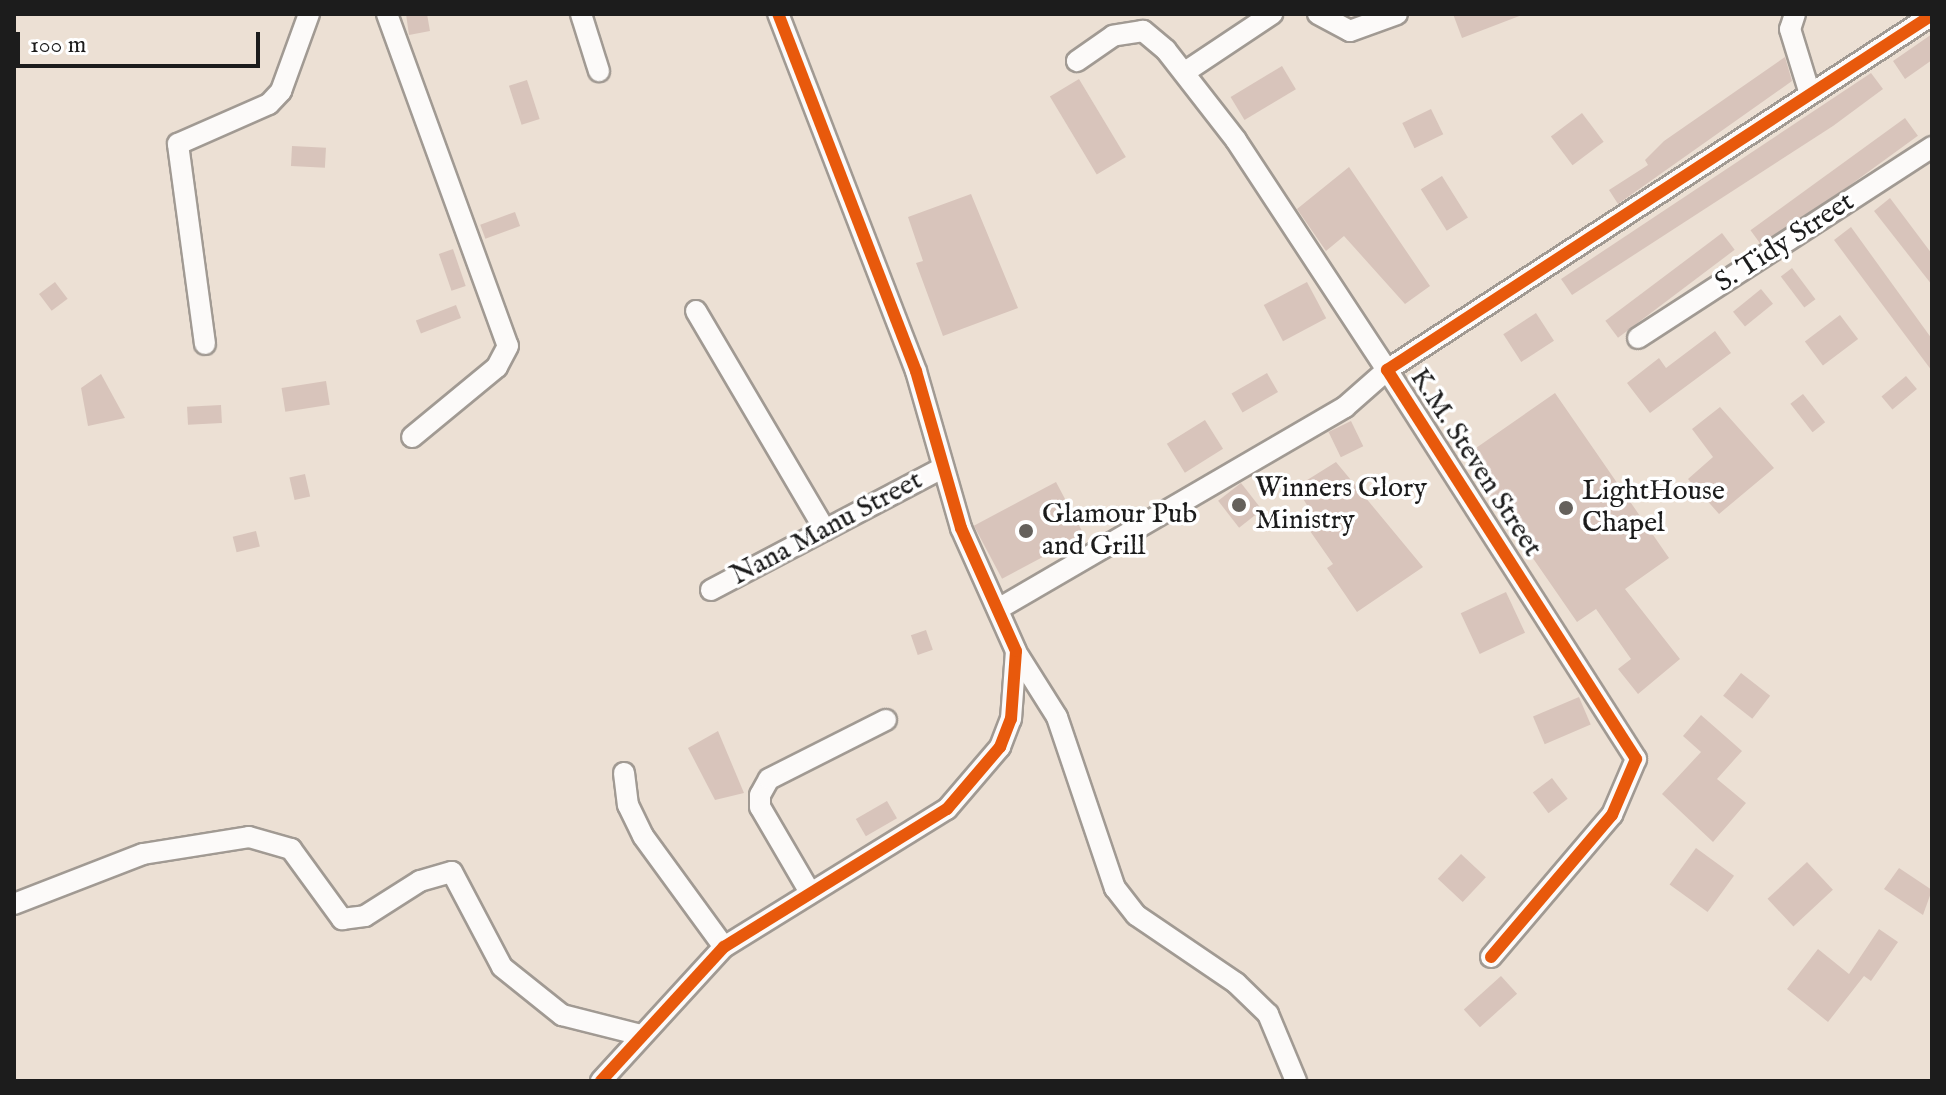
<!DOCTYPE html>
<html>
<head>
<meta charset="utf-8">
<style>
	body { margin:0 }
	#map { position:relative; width:1946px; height:1095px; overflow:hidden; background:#ece0d4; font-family:"IM FELL English",serif }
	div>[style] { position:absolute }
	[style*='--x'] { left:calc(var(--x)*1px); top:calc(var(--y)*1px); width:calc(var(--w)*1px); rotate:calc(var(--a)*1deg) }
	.building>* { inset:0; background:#d8c4bb; transform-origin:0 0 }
	.roads { filter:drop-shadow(2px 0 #a19a93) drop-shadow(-2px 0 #a19a93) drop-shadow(0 2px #a19a93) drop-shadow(0 -2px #a19a93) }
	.minor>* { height:20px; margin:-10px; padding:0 10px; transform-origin:10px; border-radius:10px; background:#fcfaf9 }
	.cycleway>* { height:12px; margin:-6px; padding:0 6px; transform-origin:6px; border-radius:6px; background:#e8590c }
	.dots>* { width:22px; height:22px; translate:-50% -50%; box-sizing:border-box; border:4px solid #fff; border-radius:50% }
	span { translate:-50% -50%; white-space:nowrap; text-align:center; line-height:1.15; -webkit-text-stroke:7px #fff; paint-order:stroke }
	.street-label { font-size:28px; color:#1c1c1c }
	.poi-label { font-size:28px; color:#1c1c1c }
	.left { translate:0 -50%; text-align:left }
	.frame { position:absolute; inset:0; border:16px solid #1c1c1c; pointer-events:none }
	.scale { position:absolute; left:16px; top:32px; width:244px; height:36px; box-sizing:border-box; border:4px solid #1c1c1c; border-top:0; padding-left:10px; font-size:24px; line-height:28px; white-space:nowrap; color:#1c1c1c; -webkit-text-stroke:6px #fff; paint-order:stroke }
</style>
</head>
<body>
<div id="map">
	<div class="building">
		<i style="clip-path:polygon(406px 14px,427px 14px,430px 31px,409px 35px)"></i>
		<i style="clip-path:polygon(1453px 14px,1522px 14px,1522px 15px,1462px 38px)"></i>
		<i style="clip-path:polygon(1932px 34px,1932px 60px,1905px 79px,1893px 61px)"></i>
		<i style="clip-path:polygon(1785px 57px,1792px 81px,1618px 204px,1609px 190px,1648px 165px,1645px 160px,1664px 141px)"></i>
		<i style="left:1282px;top:66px;width:27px;height:60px;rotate:59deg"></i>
		<i style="clip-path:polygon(1871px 73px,1883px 89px,1833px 126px,1572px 295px,1561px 279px)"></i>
		<i style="left:1079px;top:79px;width:91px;height:34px;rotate:59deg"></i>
		<i style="left:527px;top:80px;width:41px;height:19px;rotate:72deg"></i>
		<i style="left:1431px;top:109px;width:28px;height:32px;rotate:64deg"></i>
		<i style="left:1582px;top:113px;width:36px;height:39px;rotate:53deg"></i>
		<i style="left:1905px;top:118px;width:22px;height:191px;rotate:54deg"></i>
		<i style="left:292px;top:146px;width:34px;height:20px;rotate:3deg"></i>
		<i style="clip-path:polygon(1349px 167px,1430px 286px,1405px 304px,1344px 236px,1326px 251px,1297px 209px)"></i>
		<i style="left:1442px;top:176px;width:49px;height:25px;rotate:58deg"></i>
		<i style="clip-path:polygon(971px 194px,1018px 308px,943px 336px,916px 263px,923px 261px,908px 217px)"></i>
		<i style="clip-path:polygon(1890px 198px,1932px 254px,1932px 285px,1874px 211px)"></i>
		<i style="left:515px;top:212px;width:15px;height:37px;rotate:70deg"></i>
		<i style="clip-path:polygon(1851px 227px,1932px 339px,1932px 371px,1834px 240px)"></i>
		<i style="left:1722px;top:233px;width:21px;height:146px;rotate:53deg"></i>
		<i style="left:453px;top:249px;width:39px;height:15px;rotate:71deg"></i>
		<i style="left:1792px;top:268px;width:39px;height:14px;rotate:53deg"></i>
		<i style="left:55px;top:282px;width:21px;height:20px;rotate:53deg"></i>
		<i style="left:1307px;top:282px;width:41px;height:49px;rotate:62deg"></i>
		<i style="left:1761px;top:289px;width:19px;height:36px;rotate:51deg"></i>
		<i style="left:456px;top:305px;width:14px;height:43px;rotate:69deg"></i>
		<i style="left:1536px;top:313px;width:33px;height:39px;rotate:57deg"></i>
		<i style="left:1840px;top:315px;width:30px;height:44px;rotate:53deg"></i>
		<i style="clip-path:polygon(1715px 331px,1731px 353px,1650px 413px,1627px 383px,1659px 358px,1666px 368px)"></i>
		<i style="left:1267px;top:373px;width:22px;height:41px;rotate:60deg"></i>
		<i style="clip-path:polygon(101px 374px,125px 418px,88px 426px,81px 388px)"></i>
		<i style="left:1906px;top:376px;width:17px;height:32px;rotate:50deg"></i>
		<i style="left:326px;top:381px;width:24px;height:45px;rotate:81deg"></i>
		<i style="clip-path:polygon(1555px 393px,1669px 558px,1625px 589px,1680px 659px,1638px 694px,1618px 669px,1631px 659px,1596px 609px,1577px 622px,1463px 457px)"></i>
		<i style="left:1803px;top:394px;width:36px;height:16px;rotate:52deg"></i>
		<i style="left:221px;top:405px;width:18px;height:34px;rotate:87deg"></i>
		<i style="clip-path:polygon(1720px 407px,1774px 468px,1719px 514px,1688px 479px,1713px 457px,1692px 429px)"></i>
		<i style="left:1205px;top:420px;width:34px;height:45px;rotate:58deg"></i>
		<i style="left:1351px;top:421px;width:28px;height:25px;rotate:64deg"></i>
		<i style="clip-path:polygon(1336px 462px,1423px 567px,1357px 612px,1327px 568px,1333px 564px,1310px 531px,1319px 525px,1296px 487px)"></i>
		<i style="left:305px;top:474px;width:23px;height:16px;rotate:77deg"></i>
		<i style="left:1056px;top:482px;width:60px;height:93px;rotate:62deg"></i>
		<i style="left:1241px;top:483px;width:34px;height:29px;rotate:52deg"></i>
		<i style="left:256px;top:531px;width:16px;height:24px;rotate:76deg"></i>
		<i style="left:1506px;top:592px;width:45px;height:50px;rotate:65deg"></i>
		<i style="left:926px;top:630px;width:21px;height:16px;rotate:71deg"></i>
		<i style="left:1741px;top:673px;width:37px;height:29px;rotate:38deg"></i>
		<i style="left:1579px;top:697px;width:30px;height:50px;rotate:67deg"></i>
		<i style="clip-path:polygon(1701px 715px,1742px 751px,1717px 779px,1746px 803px,1713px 842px,1662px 794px,1701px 752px,1683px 736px)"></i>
		<i style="clip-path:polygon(718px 731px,744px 793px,715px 800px,688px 748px)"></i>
		<i style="left:1552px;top:778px;width:26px;height:24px;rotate:53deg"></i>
		<i style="left:887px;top:801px;width:20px;height:36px;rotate:60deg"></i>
		<i style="left:1696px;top:848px;width:47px;height:45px;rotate:36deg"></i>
		<i style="left:1461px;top:854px;width:34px;height:34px;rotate:43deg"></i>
		<i style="left:1807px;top:862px;width:38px;height:54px;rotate:47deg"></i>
		<i style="clip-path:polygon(1899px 868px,1932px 890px,1923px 915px,1884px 889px)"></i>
		<i style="clip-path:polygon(1879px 929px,1898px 942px,1871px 981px,1864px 976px,1828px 1022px,1787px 989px,1818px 949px,1849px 974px)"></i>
		<i style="left:1501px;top:976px;width:24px;height:50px;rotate:48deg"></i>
	</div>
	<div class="roads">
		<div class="minor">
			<i style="--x:387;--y:14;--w:353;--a:70"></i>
			<i style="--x:508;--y:346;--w:24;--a:118"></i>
			<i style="--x:497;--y:367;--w:110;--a:140.5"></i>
			<i style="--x:581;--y:14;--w:60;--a:72.5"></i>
			<i style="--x:1318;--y:14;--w:36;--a:28"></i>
			<i style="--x:1350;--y:31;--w:50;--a:-19.9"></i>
			<i style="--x:1795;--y:14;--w:16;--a:108"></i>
			<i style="--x:1790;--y:29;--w:68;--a:72.9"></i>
			<i style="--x:1185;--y:72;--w:105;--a:-33.7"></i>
			<i style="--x:696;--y:311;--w:254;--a:59.5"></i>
			<i style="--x:1638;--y:338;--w:351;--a:-33"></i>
			<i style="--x:205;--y:344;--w:202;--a:-97.7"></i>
			<i style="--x:178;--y:144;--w:99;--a:-23.7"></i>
			<i style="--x:269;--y:104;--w:18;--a:-47"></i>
			<i style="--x:281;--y:91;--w:82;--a:-70"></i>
			<i style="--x:711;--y:590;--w:261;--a:-27.8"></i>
			<i style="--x:998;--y:609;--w:402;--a:-30.2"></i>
			<i style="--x:1345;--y:407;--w:56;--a:-41.4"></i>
			<i style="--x:1387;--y:370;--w:275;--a:-123.3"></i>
			<i style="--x:1236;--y:140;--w:114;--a:-127.9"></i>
			<i style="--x:1166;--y:50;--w:30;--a:-140"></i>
			<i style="--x:1143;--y:31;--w:30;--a:171"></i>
			<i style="--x:1113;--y:36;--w:44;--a:145.2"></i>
			<i style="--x:1018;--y:655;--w:73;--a:57.8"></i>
			<i style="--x:1057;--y:717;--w:181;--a:71.3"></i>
			<i style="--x:1115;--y:888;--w:34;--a:52"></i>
			<i style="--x:1136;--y:915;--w:121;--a:34.2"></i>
			<i style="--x:1236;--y:983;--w:45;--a:44.1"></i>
			<i style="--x:1268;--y:1014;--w:73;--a:67.3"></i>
			<i style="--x:624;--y:773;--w:32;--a:83"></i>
			<i style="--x:628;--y:805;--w:34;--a:64"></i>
			<i style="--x:643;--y:836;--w:137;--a:53.9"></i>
			<i style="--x:808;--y:889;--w:95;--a:-120.3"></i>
			<i style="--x:760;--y:807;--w:12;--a:-90"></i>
			<i style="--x:760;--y:795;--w:18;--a:-61"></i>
			<i style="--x:769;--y:779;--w:131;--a:-26.8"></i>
			<i style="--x:14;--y:904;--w:138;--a:-21.2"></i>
			<i style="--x:143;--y:854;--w:107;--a:-9.1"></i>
			<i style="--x:249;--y:837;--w:44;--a:15.9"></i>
			<i style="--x:291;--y:849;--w:87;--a:53.9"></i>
			<i style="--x:342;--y:919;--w:23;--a:-7"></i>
			<i style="--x:365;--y:916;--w:65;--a:-32.5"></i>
			<i style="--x:420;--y:881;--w:33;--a:-16"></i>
			<i style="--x:452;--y:872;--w:107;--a:62.2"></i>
			<i style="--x:502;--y:967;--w:77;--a:38.7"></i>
			<i style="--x:562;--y:1015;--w:77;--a:14.2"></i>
			<i style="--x:1491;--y:957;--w:187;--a:-49.6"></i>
			<i style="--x:1612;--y:815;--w:61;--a:-66.8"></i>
			<i style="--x:1636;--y:759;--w:462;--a:-122.6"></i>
			<i style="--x:1387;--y:370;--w:650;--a:-33.08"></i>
			<i style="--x:601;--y:1081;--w:182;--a:-47.5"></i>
			<i style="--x:724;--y:947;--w:262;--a:-31.8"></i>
			<i style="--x:947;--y:809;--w:82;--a:-49.5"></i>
			<i style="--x:1000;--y:747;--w:30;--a:-69"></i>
			<i style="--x:1011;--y:719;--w:68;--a:-85.8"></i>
			<i style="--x:1016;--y:651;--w:135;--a:-114.1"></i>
			<i style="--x:961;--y:528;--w:163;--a:-106"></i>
			<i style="--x:916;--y:371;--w:383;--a:-111.1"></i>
		</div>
	</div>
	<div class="cycleway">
		<i style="--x:1491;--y:957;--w:187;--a:-49.6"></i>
		<i style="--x:1612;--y:815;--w:61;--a:-66.8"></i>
		<i style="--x:1636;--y:759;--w:462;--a:-122.6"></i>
		<i style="--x:1387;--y:370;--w:650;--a:-33.08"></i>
		<i style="--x:601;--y:1081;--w:182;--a:-47.5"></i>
		<i style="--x:724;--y:947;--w:262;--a:-31.8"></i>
		<i style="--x:947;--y:809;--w:82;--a:-49.5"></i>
		<i style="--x:1000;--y:747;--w:30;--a:-69"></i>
		<i style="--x:1011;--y:719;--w:68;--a:-85.8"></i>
		<i style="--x:1016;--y:651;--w:135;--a:-114.1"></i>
		<i style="--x:961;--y:528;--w:163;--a:-106"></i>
		<i style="--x:916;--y:371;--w:383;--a:-111.1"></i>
	</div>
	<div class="dots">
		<i style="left:1239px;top:505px;background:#65615c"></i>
		<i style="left:1566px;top:508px;background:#65615c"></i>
		<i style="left:1026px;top:531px;background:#65615c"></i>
	</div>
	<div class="street-label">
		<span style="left:1785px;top:243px;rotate:-33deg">S. Tidy Street</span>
		<span style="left:1475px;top:463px;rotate:57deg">K.M. Steven Street</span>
		<span style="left:827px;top:529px;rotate:-28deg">Nana Manu Street</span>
	</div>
	<div class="poi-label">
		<span class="left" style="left:1255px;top:505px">Winners Glory<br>Ministry</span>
		<span class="left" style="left:1582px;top:508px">LightHouse<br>Chapel</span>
		<span class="left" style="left:1042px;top:531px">Glamour Pub<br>and Grill</span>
	</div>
	<div class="frame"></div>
	<div class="scale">100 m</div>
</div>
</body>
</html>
